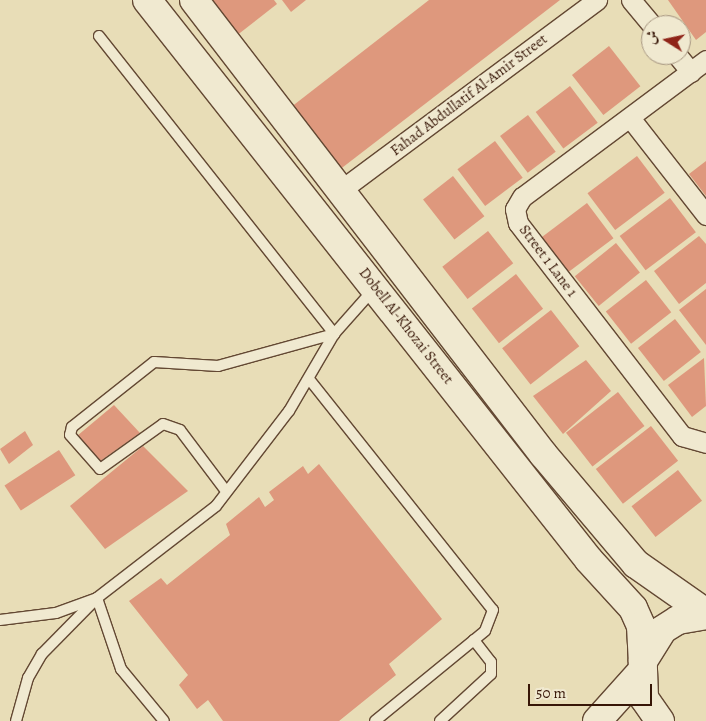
<!DOCTYPE html>
<html>
<head>
<meta charset="utf-8">
<style>
	body { margin:0 }
	#map { position:relative; width:706px; height:721px; overflow:hidden; background:#e8ddb7; font-family:Alegreya,Amiri,serif }
	div>[style] { position:absolute }
	[style*='--x'] { left:calc(var(--x)*1px); top:calc(var(--y)*1px); width:calc(var(--w)*1px); rotate:calc(var(--a)*1deg) }
	.building>* { inset:0; background:#de987d; transform-origin:0 0 }
	.roads { filter:drop-shadow(1px 0 #634833) drop-shadow(-1px 0 #634833) drop-shadow(0 1px #634833) drop-shadow(0 -1px #634833) }
	.service>* { height:10px; margin:-5px; padding:0 5px; transform-origin:5px; border-radius:5px; background:#f0e9d0 }
	.minor>* { height:19px; margin:-9.5px; padding:0 9.5px; transform-origin:9.5px; border-radius:9.5px; background:#f0e9d0 }
	.secondary>* { height:28px; margin:-14px; padding:0 14px; transform-origin:14px; border-radius:14px; background:#f0e9d0 }
	span { translate:-50% -50%; white-space:nowrap; text-align:center; line-height:1.15; -webkit-text-stroke:4px #f0e9d0; paint-order:stroke }
	.street-label { font-size:15px; color:#371607 }
	.north { position:absolute; left:641px; top:15px; width:50px; height:50px; box-sizing:border-box; background:#f0e9d0; border:1px solid #a69580; border-radius:50%; rotate:280deg; font-size:14px; font-weight:700; line-height:20px; text-align:center; color:#371607 }
	.north::after { content:''; display:block; margin:auto; width:18px; height:22px; background:#8f2418; clip-path:polygon(50% 0,100% 100%,50% 72%,0 100%) }
	.scale { position:absolute; left:528px; top:684px; width:124px; height:22px; box-sizing:border-box; border:2px solid #371607; border-top:0; padding-left:6px; font-size:15px; line-height:18px; white-space:nowrap; color:#371607; -webkit-text-stroke:4px #f0e9d0; paint-order:stroke }
</style>
</head>
<body>
<div id="map">
	<div class="building">
		<i style="clip-path:polygon(208px 0,274px 0,277px 4px,236px 36px)"></i>
		<i style="clip-path:polygon(282px 0,306px 0,291px 12px)"></i>
		<i style="clip-path:polygon(429px 0,560px 0,334px 174px,286px 111px)"></i>
		<i style="clip-path:polygon(668px 0,706px 0,706px 32px,696px 40px)"></i>
		<i style="left:609px;top:46px;width:51px;height:47px;rotate:52deg"></i>
		<i style="left:570px;top:86px;width:46px;height:43px;rotate:53deg"></i>
		<i style="left:528px;top:115px;width:46px;height:35px;rotate:53deg"></i>
		<i style="left:495px;top:141px;width:46px;height:47px;rotate:53deg"></i>
		<i style="left:637px;top:156px;width:46px;height:62px;rotate:53deg"></i>
		<i style="clip-path:polygon(706px 161px,706px 196px,689px 174px)"></i>
		<i style="left:453px;top:176px;width:51px;height:38px;rotate:52deg"></i>
		<i style="left:670px;top:198px;width:43px;height:63px;rotate:53deg"></i>
		<i style="left:587px;top:203px;width:44px;height:58px;rotate:53deg"></i>
		<i style="left:488px;top:231px;width:41px;height:58px;rotate:52deg"></i>
		<i style="clip-path:polygon(699px 236px,706px 244px,706px 283px,679px 304px,654px 271px)"></i>
		<i style="left:616px;top:243px;width:38px;height:53px;rotate:51deg"></i>
		<i style="left:516px;top:274px;width:44px;height:56px;rotate:52deg"></i>
		<i style="left:646px;top:280px;width:41px;height:51px;rotate:52deg"></i>
		<i style="clip-path:polygon(706px 289px,706px 345px,679px 310px)"></i>
		<i style="left:551px;top:310px;width:46px;height:62px;rotate:52deg"></i>
		<i style="left:675px;top:319px;width:42px;height:47px;rotate:52deg"></i>
		<i style="clip-path:polygon(704px 358px,706px 406px,692px 417px,668px 385px)"></i>
		<i style="clip-path:polygon(586px 360px,611px 391px,563px 434px,533px 396px)"></i>
		<i style="left:618px;top:392px;width:43px;height:66px;rotate:52deg"></i>
		<i style="clip-path:polygon(114px 405px,140px 433px,99px 462px,77px 436px)"></i>
		<i style="left:651px;top:426px;width:44px;height:70px;rotate:52deg"></i>
		<i style="clip-path:polygon(25px 431px,33px 445px,9px 464px,0 449px)"></i>
		<i style="clip-path:polygon(143px 446px,188px 491px,105px 549px,70px 506px)"></i>
		<i style="left:59px;top:450px;width:30px;height:65px;rotate:57deg"></i>
		<i style="clip-path:polygon(319px 464px,442px 619px,389px 664px,396px 675px,339px 721px,223px 721px,208px 700px,197px 709px,179px 685px,188px 675px,129px 601px,161px 578px,167px 585px,230px 535px,226px 524px,259px 497px,265px 507px,274px 500px,269px 492px,303px 466px,308px 474px)"></i>
		<i style="left:678px;top:470px;width:39px;height:59px;rotate:52deg"></i>
	</div>
	<div class="roads">
		<div class="service">
			<i style="--x:99;--y:36;--w:380;--a:51.7"></i>
			<i style="--x:334;--y:334;--w:120;--a:164.6"></i>
			<i style="--x:218;--y:366;--w:64;--a:-176.4"></i>
			<i style="--x:154;--y:362;--w:105;--a:141.6"></i>
			<i style="--x:72;--y:427;--w:8;--a:104"></i>
			<i style="--x:70;--y:435;--w:45;--a:48.6"></i>
			<i style="--x:100;--y:469;--w:77;--a:-35.5"></i>
			<i style="--x:163;--y:424;--w:18;--a:19"></i>
			<i style="--x:180;--y:430;--w:76;--a:53"></i>
			<i style="--x:309;--y:379;--w:295;--a:51.5"></i>
			<i style="--x:493;--y:610;--w:22;--a:111"></i>
			<i style="--x:485;--y:631;--w:142;--a:140.7"></i>
			<i style="--x:97;--y:598;--w:75;--a:71.3"></i>
			<i style="--x:121;--y:669;--w:67;--a:50.4"></i>
			<i style="--x:0;--y:620;--w:56;--a:-7.1"></i>
			<i style="--x:56;--y:613;--w:44;--a:-20.1"></i>
			<i style="--x:97;--y:598;--w:150;--a:-37.7"></i>
			<i style="--x:216;--y:506;--w:120;--a:-52.5"></i>
			<i style="--x:289;--y:411;--w:89;--a:-59.7"></i>
			<i style="--x:334;--y:334;--w:60;--a:-48.4"></i>
			<i style="--x:16;--y:721;--w:45;--a:-74.4"></i>
			<i style="--x:28;--y:678;--w:28;--a:-60"></i>
			<i style="--x:42;--y:654;--w:77;--a:-45.5"></i>
			<i style="--x:440;--y:721;--w:69;--a:-42.7"></i>
			<i style="--x:491;--y:674;--w:12;--a:-90"></i>
			<i style="--x:491;--y:662;--w:28;--a:-128"></i>
		</div>
		<div class="minor">
			<i style="--x:631;--y:0;--w:33;--a:50"></i>
			<i style="--x:677;--y:55;--w:22;--a:51"></i>
			<i style="--x:706;--y:60;--w:229;--a:143.3"></i>
			<i style="--x:522;--y:197;--w:14;--a:120"></i>
			<i style="--x:515;--y:209;--w:14;--a:78"></i>
			<i style="--x:518;--y:223;--w:269;--a:52.4"></i>
			<i style="--x:682;--y:436;--w:25;--a:16"></i>
			<i style="--x:631;--y:119;--w:122;--a:52"></i>
			<i style="--x:341;--y:190;--w:319;--a:-36.6"></i>
		</div>
		<div class="secondary">
			<i style="--x:147;--y:0;--w:713;--a:51.72"></i>
			<i style="--x:589;--y:560;--w:65;--a:47.5"></i>
			<i style="--x:633;--y:608;--w:20;--a:66"></i>
			<i style="--x:641;--y:626;--w:35;--a:87"></i>
			<i style="--x:194;--y:0;--w:573;--a:52.45"></i>
			<i style="--x:543;--y:454;--w:144;--a:49.8"></i>
			<i style="--x:636;--y:564;--w:85;--a:35"></i>
			<i style="--x:597;--y:721;--w:67;--a:-48"></i>
			<i style="--x:660;--y:721;--w:28;--a:-125"></i>
			<i style="--x:644;--y:698;--w:37;--a:-92"></i>
			<i style="--x:643;--y:661;--w:36;--a:-58"></i>
			<i style="--x:662;--y:630;--w:19;--a:-32"></i>
			<i style="--x:678;--y:620;--w:28;--a:-10"></i>
		</div>
	</div>
	<div class="street-label">
		<span style="left:469px;top:95px;rotate:-37deg">Fahad Abdullatif Al-Amir Street</span>
		<span style="left:548px;top:261px;rotate:53deg">Street 1 Lane 1</span>
		<span style="left:406px;top:326px;rotate:52deg">Dobell Al-Khozai Street</span>
	</div>
	<div class="north">ش</div>
	<div class="scale">50 m</div>
</div>
</body>
</html>
